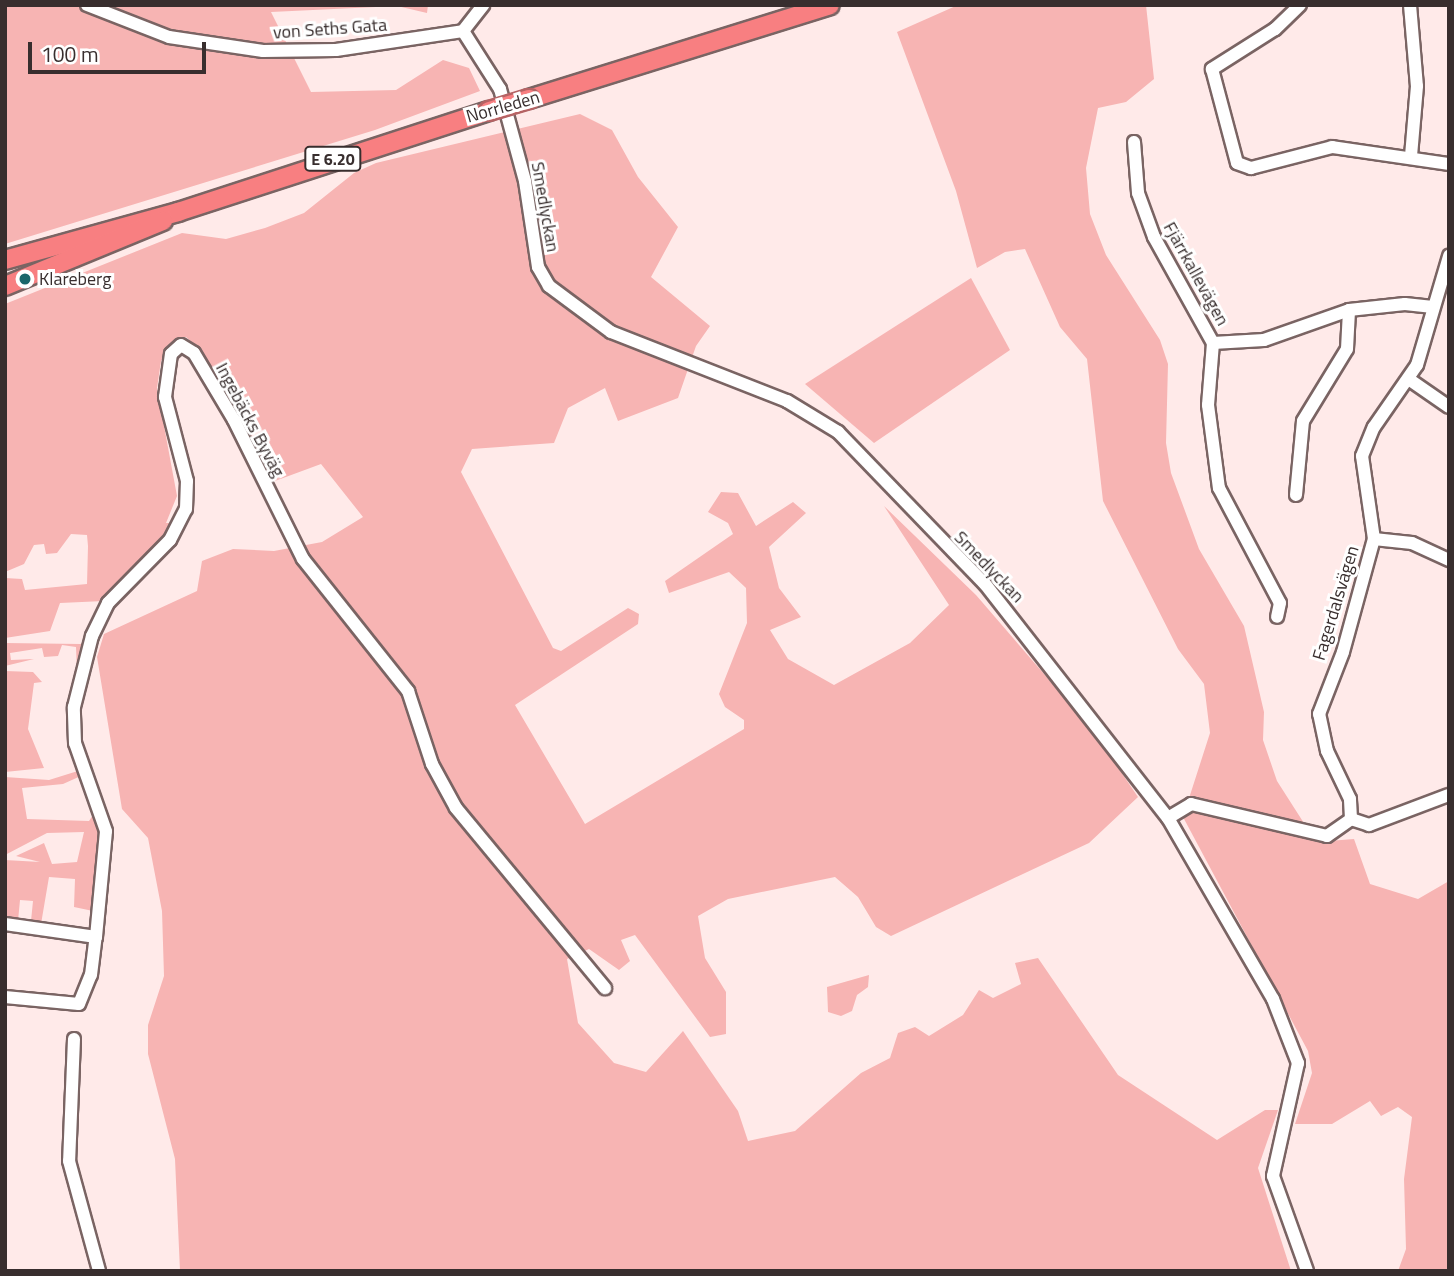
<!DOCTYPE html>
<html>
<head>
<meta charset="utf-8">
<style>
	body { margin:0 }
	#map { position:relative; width:1454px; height:1276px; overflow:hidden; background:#ffeae9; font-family:"Titillium Web",sans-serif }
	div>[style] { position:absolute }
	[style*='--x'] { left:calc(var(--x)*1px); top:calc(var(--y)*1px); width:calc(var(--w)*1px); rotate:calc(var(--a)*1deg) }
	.green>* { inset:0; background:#f7b4b3 }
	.roads { filter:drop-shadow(2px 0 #7a6463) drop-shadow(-2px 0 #7a6463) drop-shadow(0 2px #7a6463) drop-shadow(0 -2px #7a6463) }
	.minor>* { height:12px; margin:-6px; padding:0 6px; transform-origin:6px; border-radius:6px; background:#fff }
	.highway>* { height:18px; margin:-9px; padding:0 9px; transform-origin:9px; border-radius:9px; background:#f87f81 }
	.bridges { filter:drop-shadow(2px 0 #b56364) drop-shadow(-2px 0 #b56364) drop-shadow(0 2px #b56364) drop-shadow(0 -2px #b56364) }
	.highway-bridge>* { height:18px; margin:-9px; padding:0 9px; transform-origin:9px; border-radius:9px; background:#f87f81 }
	.dots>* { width:19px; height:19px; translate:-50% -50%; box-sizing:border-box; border:4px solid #fff; border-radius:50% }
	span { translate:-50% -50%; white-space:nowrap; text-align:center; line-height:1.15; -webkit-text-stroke:6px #fff; paint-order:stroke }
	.shield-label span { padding:2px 5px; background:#fff; border:2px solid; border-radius:5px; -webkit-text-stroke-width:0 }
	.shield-label { font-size:16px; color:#382e2e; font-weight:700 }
	.street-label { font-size:18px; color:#382e2e }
	.poi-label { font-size:18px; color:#382e2e }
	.left { translate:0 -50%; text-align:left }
	.frame { position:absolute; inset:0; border:7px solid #382e2e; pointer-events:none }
	.scale { position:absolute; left:28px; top:42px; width:178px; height:32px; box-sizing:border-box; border:4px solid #382e2e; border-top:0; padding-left:9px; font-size:21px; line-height:24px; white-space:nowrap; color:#382e2e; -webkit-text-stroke:5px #fff; paint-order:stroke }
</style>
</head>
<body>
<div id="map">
	<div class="green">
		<i style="clip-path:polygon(5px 5px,428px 5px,427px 13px,397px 6px,271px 12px,311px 92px,396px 90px,443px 60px,469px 68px,480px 91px,375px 130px,5px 244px)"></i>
		<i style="clip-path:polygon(958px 5px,1146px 5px,1154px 79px,1126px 102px,1098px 108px,1086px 168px,1090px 214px,1106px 255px,1160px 340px,1168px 364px,1166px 443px,1171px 473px,1199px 549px,1244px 626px,1264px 712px,1263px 740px,1277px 781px,1316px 842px,1354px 839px,1370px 884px,1418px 899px,1449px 881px,1449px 1271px,1398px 1271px,1406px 1249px,1404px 1179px,1412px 1117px,1398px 1107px,1381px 1116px,1370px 1101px,1332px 1124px,1295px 1124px,1312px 1073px,1308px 1051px,1183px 817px,1210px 733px,1204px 684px,1178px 649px,1103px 501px,1087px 359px,1060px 327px,1025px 249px,1005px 252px,977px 268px,956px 191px,897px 32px)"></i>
		<i style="clip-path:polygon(580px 114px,612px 130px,638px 177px,678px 227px,651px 277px,710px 326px,696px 346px,678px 398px,618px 421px,605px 388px,568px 408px,554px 443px,472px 449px,461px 472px,553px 648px,561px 651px,628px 608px,639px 614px,638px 624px,515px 705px,585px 824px,744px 729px,744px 720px,725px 707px,719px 694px,747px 623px,746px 588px,729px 572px,669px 593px,665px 581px,733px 534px,728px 523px,708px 512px,721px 492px,738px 493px,756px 526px,793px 502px,806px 513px,769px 547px,779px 588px,801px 617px,770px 630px,788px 659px,834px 685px,910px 643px,949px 605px,884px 506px,976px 595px,1094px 732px,1138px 797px,1089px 843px,891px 936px,876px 927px,858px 897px,835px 877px,728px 899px,698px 916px,705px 958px,726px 992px,726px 1034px,710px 1037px,635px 935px,621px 940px,630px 961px,619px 970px,589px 949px,567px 959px,578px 1023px,614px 1063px,646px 1072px,683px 1031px,738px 1111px,748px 1141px,795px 1131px,861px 1073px,890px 1058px,898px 1033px,915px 1027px,929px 1036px,963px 1015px,979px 990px,993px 998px,1021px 984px,1015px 963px,1038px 958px,1118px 1075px,1217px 1140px,1265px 1110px,1278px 1110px,1258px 1168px,1291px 1271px,180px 1271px,175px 1159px,148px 1054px,148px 1025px,164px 976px,162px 911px,148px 838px,122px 809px,97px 657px,104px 634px,197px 591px,202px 561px,233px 549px,274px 551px,322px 542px,363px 517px,321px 464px,275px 481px,195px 345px,186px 337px,176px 341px,161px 361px,157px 388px,177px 496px,166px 523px,178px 523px,114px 593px,77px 672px,76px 647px,62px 645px,58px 656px,44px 657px,42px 648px,10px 653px,11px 660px,34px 659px,5px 666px,5px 643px,81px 644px,104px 601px,60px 603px,50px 631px,5px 638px,5px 578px,22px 579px,25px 590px,87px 584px,88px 546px,87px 535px,71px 534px,57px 553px,46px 554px,44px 544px,34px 545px,24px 564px,5px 572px,5px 304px,182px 233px,226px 239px,265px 228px,304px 213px,354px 173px,376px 163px)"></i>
		<i style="clip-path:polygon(971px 278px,1010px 350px,874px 443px,805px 384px)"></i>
		<i style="clip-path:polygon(5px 671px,33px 672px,42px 682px,34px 683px,28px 729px,44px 768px,5px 772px)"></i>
		<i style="clip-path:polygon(81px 770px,83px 775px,63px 784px,22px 788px,27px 819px,89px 821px,95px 812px,102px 829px,93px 911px,74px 907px,75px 879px,49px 877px,41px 924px,31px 921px,33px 901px,20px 900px,18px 921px,5px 920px,5px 860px,40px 862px,16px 856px,44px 843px,52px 864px,77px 862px,84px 832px,47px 833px,5px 855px,5px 777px,49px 780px)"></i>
		<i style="clip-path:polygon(869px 975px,868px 987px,857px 995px,852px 1011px,841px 1016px,828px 1012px,827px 987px)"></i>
	</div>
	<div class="roads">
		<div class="minor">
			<i style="--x:87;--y:5;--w:88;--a:21.3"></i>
			<i style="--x:169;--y:37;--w:95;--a:8.5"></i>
			<i style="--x:263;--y:51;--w:73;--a:-0.8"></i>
			<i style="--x:336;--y:50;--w:128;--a:-8.5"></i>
			<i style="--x:1300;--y:5;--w:35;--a:136"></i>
			<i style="--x:1275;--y:29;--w:75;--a:147.6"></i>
			<i style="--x:1212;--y:69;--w:97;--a:75.1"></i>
			<i style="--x:1237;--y:163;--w:15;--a:20"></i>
			<i style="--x:1251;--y:168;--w:84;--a:-14.5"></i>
			<i style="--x:1332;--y:147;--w:118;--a:8.3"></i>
			<i style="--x:1410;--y:5;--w:81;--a:85.1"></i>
			<i style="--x:1417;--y:86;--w:70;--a:94.9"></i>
			<i style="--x:463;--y:31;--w:69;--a:57.5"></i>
			<i style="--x:500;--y:89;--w:95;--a:74.8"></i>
			<i style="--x:525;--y:181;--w:87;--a:81.4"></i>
			<i style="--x:538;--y:267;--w:22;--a:60"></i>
			<i style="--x:549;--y:286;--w:77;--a:36.6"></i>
			<i style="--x:611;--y:332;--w:189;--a:21.4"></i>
			<i style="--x:787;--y:401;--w:60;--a:31.3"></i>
			<i style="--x:838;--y:432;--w:211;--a:46"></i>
			<i style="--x:985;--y:584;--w:297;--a:52"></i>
			<i style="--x:1168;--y:818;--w:209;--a:59.9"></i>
			<i style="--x:1273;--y:999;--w:69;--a:68.7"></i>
			<i style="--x:1298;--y:1063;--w:116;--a:102.5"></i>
			<i style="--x:1273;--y:1176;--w:101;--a:70.3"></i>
			<i style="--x:463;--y:31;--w:33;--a:-52"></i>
			<i style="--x:1134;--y:142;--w:51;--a:85.5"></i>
			<i style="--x:1138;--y:193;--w:47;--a:70"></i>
			<i style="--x:1154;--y:237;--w:121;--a:60.9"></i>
			<i style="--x:1213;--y:343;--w:62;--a:94.6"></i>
			<i style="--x:1208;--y:405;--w:84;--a:82.5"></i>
			<i style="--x:1219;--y:488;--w:130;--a:62.1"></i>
			<i style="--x:1280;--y:603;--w:14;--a:102"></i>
			<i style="--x:1213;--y:343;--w:51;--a:-3.4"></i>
			<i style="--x:1264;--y:340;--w:90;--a:-19.4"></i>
			<i style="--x:1349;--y:310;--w:56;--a:-6.1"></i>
			<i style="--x:1405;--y:304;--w:28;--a:6"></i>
			<i style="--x:1410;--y:380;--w:47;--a:34.7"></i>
			<i style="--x:1296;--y:495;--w:74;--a:-84.6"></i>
			<i style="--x:1303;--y:421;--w:84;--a:-58.6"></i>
			<i style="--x:1347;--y:349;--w:39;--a:-87"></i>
			<i style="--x:1374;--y:539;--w:38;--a:6"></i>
			<i style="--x:1412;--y:543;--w:41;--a:24.7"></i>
			<i style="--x:1168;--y:818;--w:27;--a:-31"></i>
			<i style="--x:1191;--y:804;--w:140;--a:13.2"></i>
			<i style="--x:1327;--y:836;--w:29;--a:-35"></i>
			<i style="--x:1351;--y:819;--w:20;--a:-93"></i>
			<i style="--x:1350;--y:799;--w:53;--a:-115.6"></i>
			<i style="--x:1327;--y:751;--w:38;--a:-102"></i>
			<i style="--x:1319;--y:714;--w:66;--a:-68.8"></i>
			<i style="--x:1343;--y:652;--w:117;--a:-74.7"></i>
			<i style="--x:1374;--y:539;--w:84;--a:-98.2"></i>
			<i style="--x:1362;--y:456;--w:31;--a:-68"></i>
			<i style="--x:1374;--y:427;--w:75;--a:-55.3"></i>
			<i style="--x:1417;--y:365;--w:114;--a:-73.6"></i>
			<i style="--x:1351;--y:819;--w:19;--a:18"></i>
			<i style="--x:1369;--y:825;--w:85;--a:-20.6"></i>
			<i style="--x:5;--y:924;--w:92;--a:8.1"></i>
			<i style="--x:96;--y:937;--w:106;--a:-84.6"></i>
			<i style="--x:106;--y:831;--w:93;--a:-109.4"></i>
			<i style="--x:75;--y:743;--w:36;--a:-92"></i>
			<i style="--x:74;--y:707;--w:73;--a:-75.8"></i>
			<i style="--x:92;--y:636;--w:37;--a:-64"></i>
			<i style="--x:108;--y:603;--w:88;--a:-45.5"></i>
			<i style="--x:170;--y:540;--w:35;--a:-63"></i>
			<i style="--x:186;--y:509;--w:28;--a:-88"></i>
			<i style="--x:187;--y:481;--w:87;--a:-104.7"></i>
			<i style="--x:165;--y:397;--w:43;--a:-82.1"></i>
			<i style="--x:171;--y:354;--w:13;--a:-42"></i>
			<i style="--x:181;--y:345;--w:15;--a:32"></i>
			<i style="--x:194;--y:353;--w:78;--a:59.2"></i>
			<i style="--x:234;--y:420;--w:155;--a:63.6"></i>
			<i style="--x:303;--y:559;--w:169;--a:51.5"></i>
			<i style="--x:408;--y:691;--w:77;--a:71.8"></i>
			<i style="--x:432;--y:764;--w:50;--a:61.4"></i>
			<i style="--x:456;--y:808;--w:234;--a:50.4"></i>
			<i style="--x:5;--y:997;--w:74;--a:5.4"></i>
			<i style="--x:79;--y:1004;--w:31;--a:-68"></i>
			<i style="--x:91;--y:975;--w:38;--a:-83"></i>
			<i style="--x:74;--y:1039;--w:122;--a:92.3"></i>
			<i style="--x:69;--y:1161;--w:114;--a:74.7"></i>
		</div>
		<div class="highway">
			<i style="--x:529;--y:99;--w:315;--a:-17.3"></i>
			<i style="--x:5;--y:260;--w:180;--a:-15.5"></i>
			<i style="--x:178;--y:212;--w:327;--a:-18"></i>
			<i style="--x:5;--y:286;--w:171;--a:-22.4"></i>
		</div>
	</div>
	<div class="bridges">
		<div class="highway-bridge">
			<i style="--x:489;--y:111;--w:42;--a:-16.7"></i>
		</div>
	</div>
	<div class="dots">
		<i style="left:25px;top:279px;background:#1a676b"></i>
	</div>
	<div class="shield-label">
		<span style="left:333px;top:159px">E 6.20</span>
	</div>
	<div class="street-label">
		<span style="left:330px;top:29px;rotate:-4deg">von Seths Gata</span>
		<span style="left:503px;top:107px;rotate:-16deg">Norrleden</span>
		<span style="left:545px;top:207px;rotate:80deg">Smedlyckan</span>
		<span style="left:1196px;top:274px;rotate:61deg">Fjärrkallevägen</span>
		<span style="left:250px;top:420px;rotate:62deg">Ingebäcks Byväg</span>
		<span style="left:989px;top:567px;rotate:46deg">Smedlyckan</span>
		<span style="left:1336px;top:603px;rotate:-73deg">Fagerdalsvägen</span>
	</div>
	<div class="poi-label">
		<span class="left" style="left:39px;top:279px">Klareberg</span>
	</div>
	<div class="frame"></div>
	<div class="scale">100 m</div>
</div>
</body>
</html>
